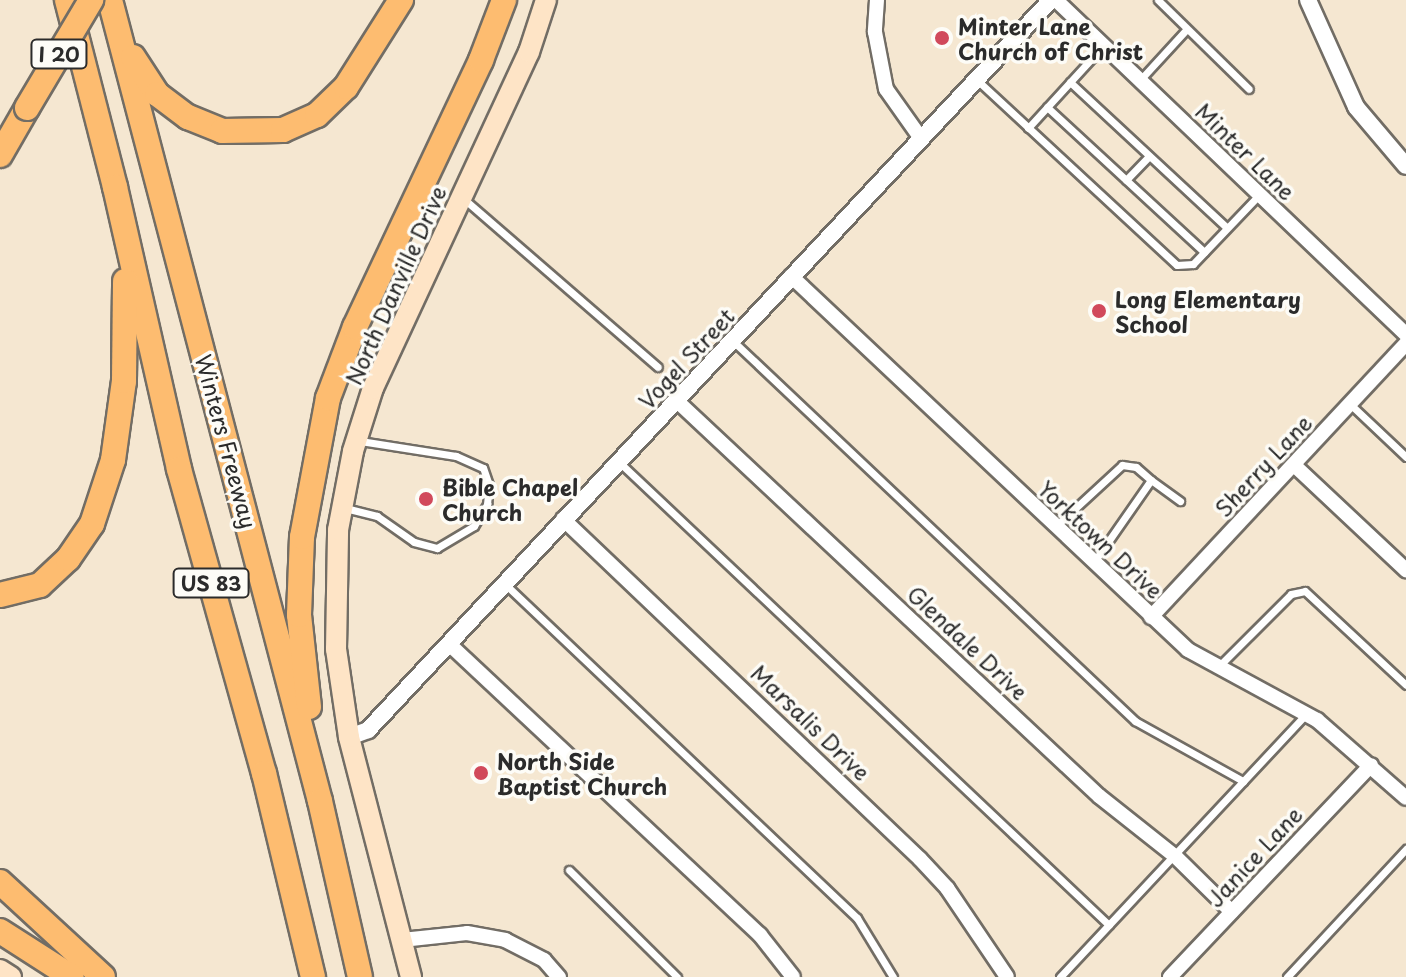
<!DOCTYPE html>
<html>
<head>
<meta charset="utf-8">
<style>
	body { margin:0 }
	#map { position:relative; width:1406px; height:977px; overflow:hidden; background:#f5e7d1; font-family:"Playpen Sans",sans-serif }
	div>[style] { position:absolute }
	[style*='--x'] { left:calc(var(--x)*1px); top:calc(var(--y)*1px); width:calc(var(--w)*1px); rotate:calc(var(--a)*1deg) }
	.roads { filter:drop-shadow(2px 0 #726d65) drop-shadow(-2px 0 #726d65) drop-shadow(0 2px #726d65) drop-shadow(0 -2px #726d65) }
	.service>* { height:7px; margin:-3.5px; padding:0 3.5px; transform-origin:3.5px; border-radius:3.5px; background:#fff }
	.minor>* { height:14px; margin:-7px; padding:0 7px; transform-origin:7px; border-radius:7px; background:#fff }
	.tertiary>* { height:16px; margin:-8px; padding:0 8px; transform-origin:8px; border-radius:8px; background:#fff }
	.secondary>* { height:20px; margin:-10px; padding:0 10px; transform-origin:10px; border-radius:10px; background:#fee4c6 }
	.motorway>* { height:24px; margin:-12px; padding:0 12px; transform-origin:12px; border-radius:12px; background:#fdbc70 }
	.bridges { filter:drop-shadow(2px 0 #726d65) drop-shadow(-2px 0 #726d65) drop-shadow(0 2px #726d65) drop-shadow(0 -2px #726d65) }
	.motorway-bridge>* { height:24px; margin:-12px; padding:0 12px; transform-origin:12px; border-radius:12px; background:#fdbc70 }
	.dots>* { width:22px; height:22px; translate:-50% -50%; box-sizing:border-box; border:4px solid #fdfcf7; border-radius:50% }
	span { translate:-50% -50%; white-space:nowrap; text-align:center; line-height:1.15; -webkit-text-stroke:7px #fdfcf7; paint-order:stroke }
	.shield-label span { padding:2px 6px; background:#fdfcf7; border:2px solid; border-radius:6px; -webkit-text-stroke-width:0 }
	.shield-label { font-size:20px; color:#2b2b2b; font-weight:700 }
	.poi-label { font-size:22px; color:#2b2b2b; font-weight:700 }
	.left { translate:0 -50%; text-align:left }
	.street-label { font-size:22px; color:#2b2b2b }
</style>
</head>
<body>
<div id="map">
	<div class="roads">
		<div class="service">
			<i style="--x:1158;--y:0;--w:127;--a:44.4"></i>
			<i style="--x:977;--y:80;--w:272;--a:42.8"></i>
			<i style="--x:1177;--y:265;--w:16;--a:-4"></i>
			<i style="--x:1193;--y:264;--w:97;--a:-46.3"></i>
			<i style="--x:1140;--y:80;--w:68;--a:-47.4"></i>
			<i style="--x:1070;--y:82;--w:214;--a:42.9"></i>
			<i style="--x:1047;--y:107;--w:214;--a:42.7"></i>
			<i style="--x:1028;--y:128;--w:113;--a:-47.5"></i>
			<i style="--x:1126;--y:180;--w:33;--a:-46"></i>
			<i style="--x:465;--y:200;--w:255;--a:40.9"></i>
			<i style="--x:734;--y:342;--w:552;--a:43.38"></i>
			<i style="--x:1135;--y:721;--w:124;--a:29.1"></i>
			<i style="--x:1350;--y:404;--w:77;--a:43.4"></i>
			<i style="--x:619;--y:462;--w:674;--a:43.38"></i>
			<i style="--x:1151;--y:480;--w:36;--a:36"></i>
			<i style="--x:345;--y:508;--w:33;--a:14"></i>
			<i style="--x:377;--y:516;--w:45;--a:35.1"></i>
			<i style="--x:414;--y:542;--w:24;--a:15"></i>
			<i style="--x:437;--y:548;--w:43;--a:-30.7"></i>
			<i style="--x:474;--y:526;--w:26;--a:-59"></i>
			<i style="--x:487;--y:504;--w:19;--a:-84"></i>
			<i style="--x:489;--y:485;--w:18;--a:-109"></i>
			<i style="--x:483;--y:468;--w:30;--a:-156"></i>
			<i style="--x:456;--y:456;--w:97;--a:-171.1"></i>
			<i style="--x:1056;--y:526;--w:90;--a:-42.7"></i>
			<i style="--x:1122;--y:465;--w:14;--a:8"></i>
			<i style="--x:1136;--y:467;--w:20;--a:41"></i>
			<i style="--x:1151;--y:480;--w:100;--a:124.8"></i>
			<i style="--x:506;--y:585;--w:484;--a:43.5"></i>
			<i style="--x:857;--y:918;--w:69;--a:58.6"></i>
			<i style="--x:1218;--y:667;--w:103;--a:-45"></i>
			<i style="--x:1291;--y:594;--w:14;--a:-12"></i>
			<i style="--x:1305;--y:591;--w:138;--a:42.9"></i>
			<i style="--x:569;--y:870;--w:152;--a:44.7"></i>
			<i style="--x:1060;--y:977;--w:360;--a:-46.9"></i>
			<i style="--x:1287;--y:977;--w:175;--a:-47.1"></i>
		</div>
		<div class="minor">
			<i style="--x:877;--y:0;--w:32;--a:94"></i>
			<i style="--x:875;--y:32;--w:58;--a:79.1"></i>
			<i style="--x:886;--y:89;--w:59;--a:54.7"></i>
			<i style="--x:1056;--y:0;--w:484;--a:43.7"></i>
			<i style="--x:791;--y:276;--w:545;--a:43.29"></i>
			<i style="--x:1188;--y:650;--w:147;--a:28.5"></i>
			<i style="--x:1317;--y:720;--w:118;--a:41.2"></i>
			<i style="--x:677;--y:401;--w:578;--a:43.11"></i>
			<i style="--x:1099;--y:796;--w:98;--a:38.4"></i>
			<i style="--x:1176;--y:857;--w:78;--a:44.5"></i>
			<i style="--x:1294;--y:465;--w:154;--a:43.2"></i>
			<i style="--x:563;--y:519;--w:493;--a:43.6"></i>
			<i style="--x:920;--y:859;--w:40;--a:47"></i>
			<i style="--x:947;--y:888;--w:107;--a:56"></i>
			<i style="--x:1151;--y:617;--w:374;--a:-47"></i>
			<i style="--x:449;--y:644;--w:426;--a:43.1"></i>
			<i style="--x:760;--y:935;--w:53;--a:51.8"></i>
			<i style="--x:402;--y:940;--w:65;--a:-6.1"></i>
			<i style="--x:467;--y:933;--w:39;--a:10"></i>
			<i style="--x:505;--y:940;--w:44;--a:27.1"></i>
			<i style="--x:544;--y:960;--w:23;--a:49"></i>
			<i style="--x:1170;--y:977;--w:292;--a:-46.5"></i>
		</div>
		<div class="tertiary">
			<i style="--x:1308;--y:0;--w:117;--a:65.8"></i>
			<i style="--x:1356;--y:107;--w:77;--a:49.7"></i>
			<i style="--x:349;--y:737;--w:20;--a:-20"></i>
			<i style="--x:368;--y:730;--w:1000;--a:-46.91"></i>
		</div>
		<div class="secondary">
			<i style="--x:0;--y:970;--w:13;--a:32"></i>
			<i style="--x:411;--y:977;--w:248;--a:-104.5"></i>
			<i style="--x:349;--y:737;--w:89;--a:-98.4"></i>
			<i style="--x:336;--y:649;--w:119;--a:-89"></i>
			<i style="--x:338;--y:530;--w:80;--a:-79.2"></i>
			<i style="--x:353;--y:451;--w:66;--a:-72.4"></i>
			<i style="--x:373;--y:388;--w:370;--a:-65.1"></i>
			<i style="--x:529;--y:52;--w:55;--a:-71.9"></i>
		</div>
		<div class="motorway">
			<i style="--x:67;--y:0;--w:193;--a:75.6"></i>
			<i style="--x:115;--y:187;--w:289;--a:77.2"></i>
			<i style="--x:179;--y:469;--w:316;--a:74.4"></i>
			<i style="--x:264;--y:773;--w:210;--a:76.5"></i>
			<i style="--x:110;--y:0;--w:828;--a:75.31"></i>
			<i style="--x:320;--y:801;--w:180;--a:77.2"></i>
			<i style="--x:133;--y:57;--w:44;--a:57"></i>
			<i style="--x:157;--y:94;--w:39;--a:37"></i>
			<i style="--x:188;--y:117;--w:37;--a:22"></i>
			<i style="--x:222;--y:131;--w:61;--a:-0.9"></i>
			<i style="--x:283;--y:130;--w:37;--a:-24"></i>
			<i style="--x:317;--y:115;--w:40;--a:-44"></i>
			<i style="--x:346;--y:87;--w:103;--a:-57.7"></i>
			<i style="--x:0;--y:155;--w:54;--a:-60.1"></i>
			<i style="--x:0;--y:595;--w:41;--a:-14"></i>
			<i style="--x:40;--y:585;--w:38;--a:-43"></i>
			<i style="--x:68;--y:559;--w:42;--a:-55.6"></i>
			<i style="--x:92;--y:524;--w:67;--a:-71.8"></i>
			<i style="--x:113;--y:460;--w:80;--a:-82.1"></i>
			<i style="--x:124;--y:381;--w:100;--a:-89.4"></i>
			<i style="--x:309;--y:707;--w:93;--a:-96.2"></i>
			<i style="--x:299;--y:615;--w:78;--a:-87.8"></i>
			<i style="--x:302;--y:537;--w:141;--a:-79.4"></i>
			<i style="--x:328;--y:398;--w:76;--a:-69.2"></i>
			<i style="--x:355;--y:327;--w:295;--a:-64.7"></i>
			<i style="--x:481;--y:60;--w:64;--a:-69"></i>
			<i style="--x:0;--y:882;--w:140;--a:42.7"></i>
			<i style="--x:0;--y:931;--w:85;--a:32.6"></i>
		</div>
	</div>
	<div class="bridges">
		<div class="motorway-bridge">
			<i style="--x:27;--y:108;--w:126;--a:-59.3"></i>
		</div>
	</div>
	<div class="dots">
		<i style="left:942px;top:38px;background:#d1495b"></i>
		<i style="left:1099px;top:311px;background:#d1495b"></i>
		<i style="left:426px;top:499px;background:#d1495b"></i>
		<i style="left:481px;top:773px;background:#d1495b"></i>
	</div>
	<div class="shield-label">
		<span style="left:59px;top:54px">I 20</span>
		<span style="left:211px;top:583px">US 83</span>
	</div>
	<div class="poi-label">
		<span class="left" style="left:958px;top:38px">Minter Lane<br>Church of Christ</span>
		<span class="left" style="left:1115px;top:311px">Long Elementary<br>School</span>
		<span class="left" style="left:442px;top:499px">Bible Chapel<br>Church</span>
		<span class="left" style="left:497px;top:773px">North Side<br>Baptist Church</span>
	</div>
	<div class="street-label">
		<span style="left:1246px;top:151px;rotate:44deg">Minter Lane</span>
		<span style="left:395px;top:285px;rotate:-66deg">North Danville Drive</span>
		<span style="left:686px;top:358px;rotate:-47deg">Vogel Street</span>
		<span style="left:227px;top:441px;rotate:75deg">Winters Freeway</span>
		<span style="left:1263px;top:465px;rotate:-47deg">Sherry Lane</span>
		<span style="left:1101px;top:539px;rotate:43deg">Yorktown Drive</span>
		<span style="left:968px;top:642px;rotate:43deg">Glendale Drive</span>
		<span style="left:811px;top:722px;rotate:44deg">Marsalis Drive</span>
		<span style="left:1254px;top:856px;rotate:-47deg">Janice Lane</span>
	</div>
</div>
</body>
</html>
